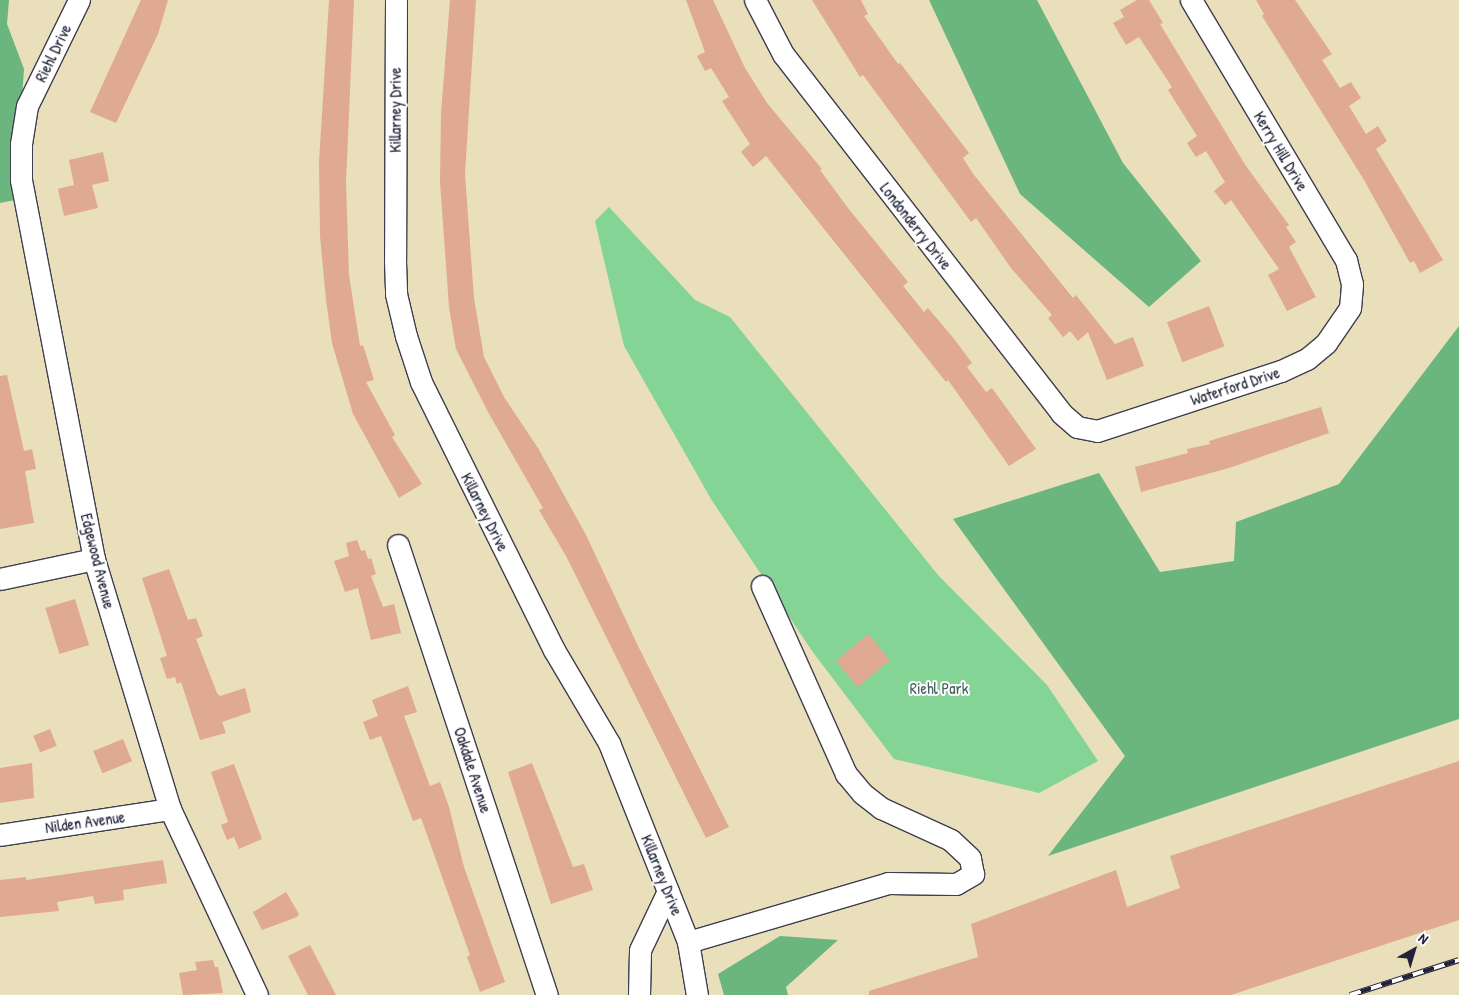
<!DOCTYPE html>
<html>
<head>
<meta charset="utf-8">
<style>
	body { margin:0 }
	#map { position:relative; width:1459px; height:995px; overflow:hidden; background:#e9dfba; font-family:"Patrick Hand",sans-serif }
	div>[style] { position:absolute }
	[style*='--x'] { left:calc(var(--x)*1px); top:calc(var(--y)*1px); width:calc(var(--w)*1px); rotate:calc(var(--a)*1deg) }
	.green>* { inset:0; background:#84d495 }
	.forest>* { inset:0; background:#6bb67e }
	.building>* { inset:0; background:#e0a991; transform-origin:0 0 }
	.roads { filter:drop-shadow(1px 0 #403e4e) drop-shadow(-1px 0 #403e4e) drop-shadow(0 1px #403e4e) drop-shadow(0 -1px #403e4e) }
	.minor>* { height:21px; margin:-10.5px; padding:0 10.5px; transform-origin:10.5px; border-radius:10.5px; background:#fff }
	.rail>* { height:5.5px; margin-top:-2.75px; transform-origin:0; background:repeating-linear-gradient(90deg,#fff 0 11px,#22223b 0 22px); box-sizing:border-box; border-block:1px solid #22223b }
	span { translate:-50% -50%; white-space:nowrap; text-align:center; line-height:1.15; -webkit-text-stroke:4px #fff; paint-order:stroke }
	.street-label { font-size:16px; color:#22223b }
	.park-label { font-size:16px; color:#44605a }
	.north { position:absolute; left:1389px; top:925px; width:50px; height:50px; -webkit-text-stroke:4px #fff; paint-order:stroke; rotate:39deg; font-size:14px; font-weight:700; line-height:20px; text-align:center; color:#22223b }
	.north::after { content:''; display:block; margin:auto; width:18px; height:22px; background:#22223b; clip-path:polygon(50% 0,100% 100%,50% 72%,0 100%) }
</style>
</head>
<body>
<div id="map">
	<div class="green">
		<i style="clip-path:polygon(609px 207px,695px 300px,730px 317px,938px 575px,1047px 685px,1098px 761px,1039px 793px,894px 759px,812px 651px,711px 499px,624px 346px,595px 221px)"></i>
	</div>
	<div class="forest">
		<i style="clip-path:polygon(0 0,9px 0,7px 24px,24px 69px,15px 200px,0 203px)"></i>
		<i style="clip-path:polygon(929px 0,1037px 0,1123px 163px,1201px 261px,1149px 307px,1020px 194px)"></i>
		<i style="clip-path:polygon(1459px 326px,1459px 719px,1048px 856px,1125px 756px,953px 519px,1099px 473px,1160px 572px,1234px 561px,1236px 522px,1339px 484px)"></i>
		<i style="clip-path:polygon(780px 936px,838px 940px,786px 987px,788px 995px,724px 995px,718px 974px)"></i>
	</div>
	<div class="building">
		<i style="clip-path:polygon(141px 0,168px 0,158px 34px,116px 123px,90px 112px)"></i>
		<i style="clip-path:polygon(329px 0,354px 0,346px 182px,349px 275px,360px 346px,363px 345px,374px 380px,366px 382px,395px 435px,392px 437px,422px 484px,399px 498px,353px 414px,332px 343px,326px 300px,320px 236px,319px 162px)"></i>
		<i style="clip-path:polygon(450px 0,476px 0,465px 174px,474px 298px,484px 357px,504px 397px,538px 448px,586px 535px,639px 648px,729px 827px,706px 838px,566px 556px,539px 510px,543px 508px,488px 412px,456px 349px,449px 307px,440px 182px,441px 113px)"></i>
		<i style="clip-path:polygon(686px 0,713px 0,745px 68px,767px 103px,822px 169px,820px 170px,848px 208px,908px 282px,903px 286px,924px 312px,928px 308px,955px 340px,972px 363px,967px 367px,986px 392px,992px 388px,1036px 449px,1009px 466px,948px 380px,946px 382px,766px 156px,753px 167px,741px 152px,750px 144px,722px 101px,729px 97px,711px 68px,705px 71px,697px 56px,705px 52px)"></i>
		<i style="clip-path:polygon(812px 0,861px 0,868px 14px,864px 16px,898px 64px,900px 63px,969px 153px,963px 158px,974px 175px,1073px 298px,1076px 295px,1115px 344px,1133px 337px,1144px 366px,1107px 380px,1088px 332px,1078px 341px,1070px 331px,1063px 337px,1048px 318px,1052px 315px,1011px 268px,976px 218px,971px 222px,863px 75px,860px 77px)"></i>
		<i style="clip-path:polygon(1137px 0,1149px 0,1163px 23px,1160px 24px,1246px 166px,1289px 225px,1286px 227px,1296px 242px,1289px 247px,1316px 297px,1287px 311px,1268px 275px,1279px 269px,1231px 200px,1225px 205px,1214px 191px,1225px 182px,1206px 151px,1196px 157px,1187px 143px,1197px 136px,1168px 90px,1172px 87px,1139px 37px,1126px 45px,1113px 23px,1124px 17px,1120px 10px)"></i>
		<i style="clip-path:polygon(1256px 0,1295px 0,1332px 54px,1322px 60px,1340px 88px,1351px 82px,1361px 98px,1349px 106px,1366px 134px,1378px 126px,1387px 141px,1376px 149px,1443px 260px,1420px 273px,1414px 261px,1410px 263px,1364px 180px,1262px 16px,1264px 14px)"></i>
		<i style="clip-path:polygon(103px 152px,109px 181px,92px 185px,98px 208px,64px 216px,58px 189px,74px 185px,69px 160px)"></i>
		<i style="left:1209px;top:306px;width:43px;height:45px;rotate:69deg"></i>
		<i style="clip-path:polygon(7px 375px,24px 451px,32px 449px,36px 469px,25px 471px,34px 523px,0 529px,0 376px)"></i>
		<i style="clip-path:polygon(1321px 407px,1329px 433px,1229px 468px,1141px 492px,1135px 467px,1188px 453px,1187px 449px,1210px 444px,1209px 441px)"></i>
		<i style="clip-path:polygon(357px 540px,361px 551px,365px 550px,368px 559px,371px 558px,376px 574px,371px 576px,383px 607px,394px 604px,401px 633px,371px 640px,358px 588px,345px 592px,334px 561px,349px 556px,346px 543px)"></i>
		<i style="clip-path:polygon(169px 569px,188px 620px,196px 618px,203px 636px,196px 639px,217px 693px,220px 696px,245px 688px,251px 712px,222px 722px,226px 733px,200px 740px,181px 682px,177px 684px,175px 677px,167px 679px,160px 658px,167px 656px,142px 578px)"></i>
		<i style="left:75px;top:599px;width:48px;height:31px;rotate:73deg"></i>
		<i style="left:868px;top:634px;width:34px;height:42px;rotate:50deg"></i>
		<i style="clip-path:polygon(408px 686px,417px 712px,404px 716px,430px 786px,440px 782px,449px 807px,464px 867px,505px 982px,480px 992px,467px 957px,470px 955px,421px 818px,413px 821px,381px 736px,370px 740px,363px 722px,378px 716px,372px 700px)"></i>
		<i style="left:50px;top:729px;width:18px;height:18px;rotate:68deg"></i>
		<i style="left:123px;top:739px;width:24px;height:32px;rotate:68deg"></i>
		<i style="clip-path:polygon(1459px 761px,1459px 920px,1231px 995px,869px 995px,869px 991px,978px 957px,971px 924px,1116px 870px,1127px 907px,1180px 888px,1170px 856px)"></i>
		<i style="clip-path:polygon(32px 763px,34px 798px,0 803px,0 768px)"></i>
		<i style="clip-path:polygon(532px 763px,573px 867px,584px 864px,593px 890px,551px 904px,508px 772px)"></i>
		<i style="clip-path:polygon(234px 764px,262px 839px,239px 849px,234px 837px,227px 840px,221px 825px,228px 822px,211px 772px)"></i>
		<i style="clip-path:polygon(163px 860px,167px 883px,123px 890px,124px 900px,95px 904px,93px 896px,57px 902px,59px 911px,0 917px,0 880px,26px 877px,26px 880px)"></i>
		<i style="clip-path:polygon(286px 892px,299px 914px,297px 917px,262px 930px,253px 912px)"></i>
		<i style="clip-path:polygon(310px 945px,336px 995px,308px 995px,288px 956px)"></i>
		<i style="clip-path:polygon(213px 960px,215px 967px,218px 967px,223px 993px,183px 995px,179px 973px,197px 970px,195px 962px)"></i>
	</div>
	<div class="roads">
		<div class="minor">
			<i style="--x:79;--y:0;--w:118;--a:116.1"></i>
			<i style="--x:27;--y:106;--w:37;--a:99"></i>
			<i style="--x:21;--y:143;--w:37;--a:90"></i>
			<i style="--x:21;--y:180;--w:386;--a:79.1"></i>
			<i style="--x:94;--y:559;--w:261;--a:73.1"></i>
			<i style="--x:170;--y:809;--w:205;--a:64.9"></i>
			<i style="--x:396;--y:0;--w:261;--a:90.2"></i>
			<i style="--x:395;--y:261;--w:33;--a:88"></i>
			<i style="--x:396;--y:294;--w:43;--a:76.6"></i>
			<i style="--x:406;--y:336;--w:48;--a:71.9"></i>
			<i style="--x:421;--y:382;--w:299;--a:63.6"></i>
			<i style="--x:554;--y:650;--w:108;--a:59.4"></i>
			<i style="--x:609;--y:743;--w:214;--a:68.3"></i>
			<i style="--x:688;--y:942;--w:54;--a:80.4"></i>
			<i style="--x:755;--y:0;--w:61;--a:62.6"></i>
			<i style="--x:783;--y:54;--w:454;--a:52.2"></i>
			<i style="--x:1061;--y:413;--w:21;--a:41"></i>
			<i style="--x:1077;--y:427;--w:20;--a:11"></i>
			<i style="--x:1097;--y:431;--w:194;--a:-18.1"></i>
			<i style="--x:1281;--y:371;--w:29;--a:-25"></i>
			<i style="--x:1307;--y:359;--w:25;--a:-40"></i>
			<i style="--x:1326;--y:343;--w:42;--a:-55.6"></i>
			<i style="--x:1350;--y:308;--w:24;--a:-85"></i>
			<i style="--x:1352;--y:284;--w:25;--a:-104"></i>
			<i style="--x:1346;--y:260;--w:303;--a:-120.8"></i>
			<i style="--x:398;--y:545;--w:474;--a:71.7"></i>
			<i style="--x:0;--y:579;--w:96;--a:-12"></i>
			<i style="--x:0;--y:835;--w:172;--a:-8.7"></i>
			<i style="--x:688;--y:942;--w:209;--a:-16.4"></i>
			<i style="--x:888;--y:883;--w:68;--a:0.8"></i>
			<i style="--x:956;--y:884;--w:20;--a:-30"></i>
			<i style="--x:973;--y:874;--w:16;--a:-101"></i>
			<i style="--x:970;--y:858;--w:26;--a:-137"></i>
			<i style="--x:951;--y:840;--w:77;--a:-155.4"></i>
			<i style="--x:881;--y:808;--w:24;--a:-142"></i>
			<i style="--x:862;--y:793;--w:25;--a:-130"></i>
			<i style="--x:846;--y:774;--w:206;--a:-114.1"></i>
			<i style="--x:639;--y:995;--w:45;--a:-88.7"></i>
			<i style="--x:640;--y:950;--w:65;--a:-64.6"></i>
		</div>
	</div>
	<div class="rail">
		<i style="--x:1350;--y:995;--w:114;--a:-17.8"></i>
	</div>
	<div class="street-label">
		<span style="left:53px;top:53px;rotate:-64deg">Riehl Drive</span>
		<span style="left:395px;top:110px;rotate:-90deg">Killarney Drive</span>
		<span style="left:1281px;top:151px;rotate:59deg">Kerry Hill Drive</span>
		<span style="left:916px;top:226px;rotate:52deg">Londonderry Drive</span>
		<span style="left:1235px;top:386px;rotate:-18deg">Waterford Drive</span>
		<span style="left:485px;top:512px;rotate:63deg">Killarney Drive</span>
		<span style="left:98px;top:561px;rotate:76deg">Edgewood Avenue</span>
		<span style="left:473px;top:770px;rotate:72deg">Oakdale Avenue</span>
		<span style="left:85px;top:822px;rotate:-8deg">Nilden Avenue</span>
		<span style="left:662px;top:875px;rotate:68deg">Killarney Drive</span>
	</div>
	<div class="park-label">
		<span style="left:939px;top:688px">Riehl Park</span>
	</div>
	<div class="north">N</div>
</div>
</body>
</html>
